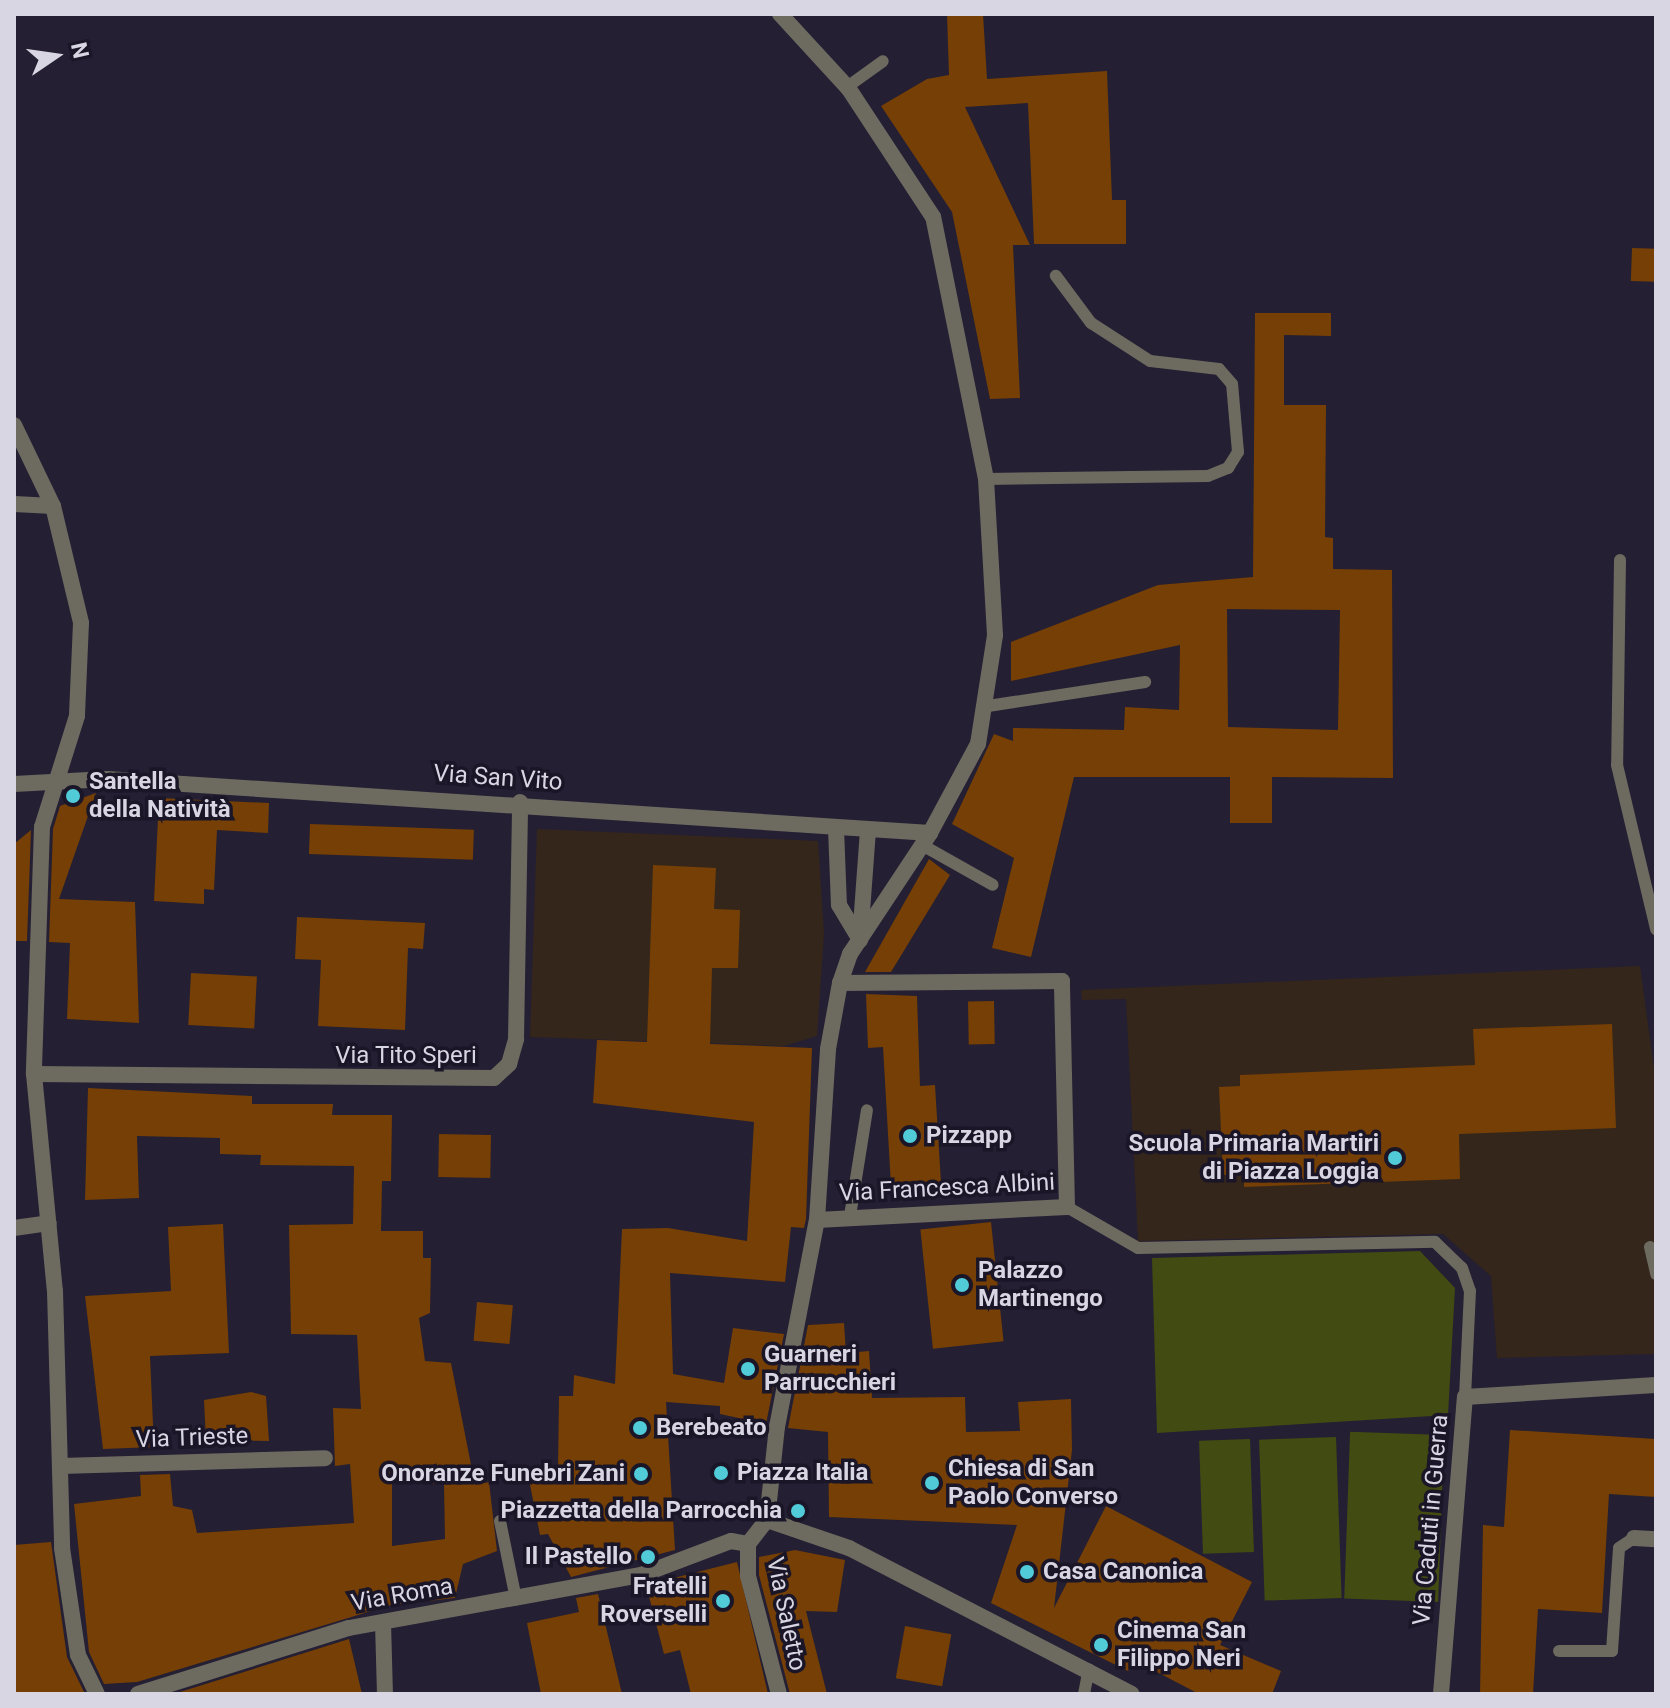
<!DOCTYPE html>
<html>
<head>
<meta charset="utf-8">
<style>
	body { margin:0 }
	#map { position:relative; width:1670px; height:1708px; overflow:hidden; background:#241f32; font-family:Roboto,sans-serif }
	div>[style] { position:absolute }
	[style*='--x'] { left:calc(var(--x)*1px); top:calc(var(--y)*1px); width:calc(var(--w)*1px); rotate:calc(var(--a)*1deg) }
	.education>* { inset:0; background:#35261b }
	.green>* { inset:0; background:#424b12; transform-origin:0 0 }
	.building>* { inset:0; background:#753f05; transform-origin:0 0 }
	.service>* { height:12px; margin:-6px; padding:0 6px; transform-origin:6px; border-radius:6px; background:#6d6a60 }
	.minor>* { height:16px; margin:-8px; padding:0 8px; transform-origin:8px; border-radius:8px; background:#6d6a60 }
	.dots>* { width:22px; height:22px; translate:-50% -50%; box-sizing:border-box; border:4px solid #1a1628; border-radius:50% }
	span { translate:-50% -50%; white-space:nowrap; text-align:center; line-height:1.15; -webkit-text-stroke:7px #1a1628; paint-order:stroke }
	.street-label { font-size:24px; color:#d9d6e3 }
	.poi-label { font-size:24px; color:#d9d6e3; font-weight:700 }
	.left { translate:0 -50%; text-align:left }
	.right { translate:-100% -50%; text-align:right }
	.frame { position:absolute; inset:0; border:16px solid #d9d6e3; pointer-events:none }
	.north { position:absolute; left:16px; top:16px; width:80px; height:80px; -webkit-text-stroke:6px #1a1628; paint-order:stroke; rotate:77deg; font-size:22px; font-weight:700; line-height:32px; text-align:center; color:#d9d6e3 }
	.north::after { content:''; display:block; margin:auto; width:28px; height:36px; background:#d9d6e3; clip-path:polygon(50% 0,100% 100%,50% 72%,0 100%) }
</style>
</head>
<body>
<div id="map">
	<div class="education">
		<i style="clip-path:polygon(537px 829px,818px 841px,824px 934px,817px 1036px,784px 1046px,530px 1037px)"></i>
		<i style="clip-path:polygon(1640px 966px,1656px 1083px,1656px 1354px,1497px 1358px,1491px 1276px,1443px 1234px,1138px 1241px,1126px 999px,1082px 1000px,1081px 990px)"></i>
	</div>
	<div class="green">
		<i style="clip-path:polygon(1420px 1251px,1455px 1288px,1448px 1415px,1157px 1433px,1152px 1258px)"></i>
		<i style="left:1444px;top:1435px;width:167px;height:94px;rotate:92deg"></i>
		<i style="left:1336px;top:1437px;width:161px;height:77px;rotate:88deg"></i>
		<i style="left:1250px;top:1439px;width:113px;height:51px;rotate:88deg"></i>
	</div>
	<div class="building">
		<i style="clip-path:polygon(947px 14px,983px 14px,987px 79px,1107px 71px,1112px 200px,1126px 200px,1126px 244px,1034px 244px,1028px 103px,965px 107px,1030px 245px,1013px 245px,1020px 398px,990px 399px,952px 212px,881px 106px,927px 79px,949px 75px)"></i>
		<i style="left:1632px;top:248px;width:24px;height:33px;rotate:2deg"></i>
		<i style="clip-path:polygon(evenodd,1255px 313px,1331px 313px,1331px 336px,1284px 335px,1284px 405px,1326px 405px,1325px 537px,1333px 538px,1333px 569px,1392px 570px,1393px 778px,1272px 777px,1272px 823px,1230px 823px,1230px 777px,1074px 777px,1031px 957px,992px 948px,1014px 858px,952px 824px,994px 734px,1013px 741px,1013px 728px,1124px 730px,1125px 707px,1179px 710px,1180px 645px,1011px 681px,1011px 642px,1158px 585px,1253px 577px,1255px 313px,1227px 609px,1340px 610px,1338px 730px,1228px 727px,1227px 609px)"></i>
		<i style="clip-path:polygon(96px 793px,59px 899px,135px 902px,139px 1023px,67px 1019px,70px 943px,49px 942px,53px 829px,60px 806px)"></i>
		<i style="clip-path:polygon(159px 798px,269px 803px,268px 833px,217px 830px,214px 890px,204px 889px,204px 904px,154px 901px)"></i>
		<i style="left:310px;top:824px;width:164px;height:30px;rotate:2deg"></i>
		<i style="clip-path:polygon(31px 830px,27px 941px,14px 941px,14px 844px)"></i>
		<i style="clip-path:polygon(929px 859px,950px 875px,891px 972px,865px 972px)"></i>
		<i style="clip-path:polygon(653px 865px,716px 868px,714px 909px,740px 910px,738px 968px,712px 968px,710px 1044px,812px 1048px,806px 1219px,804px 1228px,791px 1227px,785px 1282px,670px 1273px,673px 1374px,724px 1383px,733px 1328px,784px 1334px,766px 1424px,720px 1414px,720px 1406px,666px 1402px,675px 1550px,571px 1577px,548px 1534px,540px 1535px,528px 1475px,558px 1470px,559px 1396px,573px 1396px,574px 1375px,615px 1384px,622px 1229px,668px 1228px,747px 1241px,754px 1122px,593px 1103px,597px 1040px,647px 1042px)"></i>
		<i style="clip-path:polygon(297px 917px,425px 923px,423px 949px,408px 948px,405px 1030px,318px 1026px,321px 960px,295px 959px)"></i>
		<i style="left:191px;top:973px;width:66px;height:52px;rotate:3deg"></i>
		<i style="clip-path:polygon(866px 994px,917px 996px,920px 1086px,935px 1085px,941px 1183px,891px 1186px,883px 1047px,868px 1048px)"></i>
		<i style="left:994px;top:1001px;width:43px;height:26px;rotate:89deg"></i>
		<i style="clip-path:polygon(1612px 1024px,1616px 1128px,1459px 1134px,1460px 1179px,1244px 1187px,1244px 1174px,1223px 1175px,1219px 1087px,1240px 1086px,1240px 1075px,1475px 1065px,1473px 1029px)"></i>
		<i style="clip-path:polygon(evenodd,88px 1088px,252px 1096px,252px 1104px,333px 1104px,332px 1115px,392px 1115px,391px 1181px,382px 1181px,381px 1231px,423px 1231px,423px 1258px,431px 1258px,430px 1313px,419px 1318px,425px 1361px,451px 1363px,475px 1485px,489px 1482px,497px 1551px,463px 1564px,455px 1598px,391px 1605px,137px 1682px,104px 1684px,89px 1652px,74px 1504px,141px 1496px,140px 1475px,170px 1474px,173px 1506px,192px 1510px,197px 1533px,354px 1523px,350px 1464px,335px 1466px,333px 1408px,361px 1409px,357px 1335px,291px 1334px,289px 1225px,353px 1224px,354px 1166px,260px 1165px,261px 1155px,220px 1154px,220px 1138px,137px 1136px,139px 1198px,85px 1200px,88px 1088px,392px 1482px,444px 1484px,445px 1539px,392px 1546px,392px 1482px)"></i>
		<i style="left:439px;top:1134px;width:52px;height:43px;rotate:1deg"></i>
		<i style="left:991px;top:1222px;width:120px;height:71px;rotate:84deg"></i>
		<i style="clip-path:polygon(223px 1224px,229px 1353px,150px 1356px,154px 1447px,103px 1449px,85px 1296px,171px 1291px,168px 1227px)"></i>
		<i style="left:477px;top:1302px;width:36px;height:39px;rotate:5deg"></i>
		<i style="clip-path:polygon(844px 1323px,846px 1353px,869px 1351px,872px 1398px,965px 1397px,966px 1432px,1020px 1431px,1018px 1402px,1071px 1399px,1072px 1450px,1054px 1608px,1106px 1506px,1252px 1582px,1220px 1645px,1281px 1671px,1272px 1694px,1199px 1694px,1134px 1660px,1128px 1671px,991px 1603px,1017px 1525px,829px 1517px,828px 1432px,788px 1428px,808px 1325px)"></i>
		<i style="clip-path:polygon(251px 1392px,266px 1396px,269px 1441px,206px 1440px,204px 1400px)"></i>
		<i style="clip-path:polygon(1510px 1430px,1656px 1439px,1656px 1497px,1609px 1494px,1602px 1613px,1538px 1609px,1533px 1694px,1480px 1694px,1483px 1525px,1504px 1527px)"></i>
		<i style="clip-path:polygon(51px 1542px,67px 1657px,85px 1694px,14px 1694px,14px 1545px)"></i>
		<i style="clip-path:polygon(795px 1550px,845px 1560px,837px 1612px,806px 1611px,827px 1694px,790px 1694px,759px 1575px,759px 1557px)"></i>
		<i style="clip-path:polygon(737px 1562px,768px 1694px,691px 1694px,680px 1650px,664px 1654px,646px 1585px)"></i>
		<i style="clip-path:polygon(598px 1594px,622px 1694px,541px 1694px,527px 1623px,579px 1612px,576px 1598px)"></i>
		<i style="left:905px;top:1626px;width:47px;height:53px;rotate:10deg"></i>
		<i style="clip-path:polygon(349px 1639px,362px 1694px,180px 1694px,180px 1692px)"></i>
	</div>
	<div class="service">
		<i style="--x:847;--y:87;--w:44;--a:-35.8"></i>
		<i style="--x:986;--y:479;--w:222;--a:-0.8"></i>
		<i style="--x:1208;--y:476;--w:22;--a:-22"></i>
		<i style="--x:1228;--y:468;--w:19;--a:-58"></i>
		<i style="--x:1238;--y:452;--w:68;--a:-95"></i>
		<i style="--x:1232;--y:384;--w:20;--a:-131"></i>
		<i style="--x:1219;--y:369;--w:69;--a:-173.4"></i>
		<i style="--x:1150;--y:361;--w:70;--a:-147.2"></i>
		<i style="--x:1091;--y:323;--w:59;--a:-126.7"></i>
		<i style="--x:1620;--y:560;--w:205;--a:90.8"></i>
		<i style="--x:1617;--y:765;--w:169;--a:76.6"></i>
		<i style="--x:988;--y:706;--w:159;--a:-8.7"></i>
		<i style="--x:922;--y:845;--w:81;--a:29.4"></i>
		<i style="--x:1067;--y:1207;--w:82;--a:30"></i>
		<i style="--x:1138;--y:1248;--w:297;--a:-1.2"></i>
		<i style="--x:1435;--y:1242;--w:37;--a:44"></i>
		<i style="--x:1462;--y:1268;--w:24;--a:71"></i>
		<i style="--x:1470;--y:1291;--w:106;--a:92.7"></i>
		<i style="--x:850;--y:1216;--w:107;--a:-80.9"></i>
		<i style="--x:1650;--y:1247;--w:28;--a:77"></i>
		<i style="--x:500;--y:1521;--w:80;--a:78.4"></i>
		<i style="--x:1559;--y:1651;--w:53;--a:0"></i>
		<i style="--x:1612;--y:1651;--w:103;--a:-86.1"></i>
		<i style="--x:1619;--y:1548;--w:18;--a:-34"></i>
		<i style="--x:1084;--y:1694;--w:25;--a:-79"></i>
	</div>
	<div class="minor">
		<i style="--x:14;--y:425;--w:90;--a:64.3"></i>
		<i style="--x:53;--y:506;--w:120;--a:76.5"></i>
		<i style="--x:81;--y:623;--w:93;--a:92.5"></i>
		<i style="--x:77;--y:716;--w:116;--a:107.5"></i>
		<i style="--x:42;--y:827;--w:247;--a:91.9"></i>
		<i style="--x:34;--y:1074;--w:218;--a:84.5"></i>
		<i style="--x:55;--y:1291;--w:257;--a:88.4"></i>
		<i style="--x:62;--y:1548;--w:108;--a:81.5"></i>
		<i style="--x:78;--y:1655;--w:43;--a:64"></i>
		<i style="--x:14;--y:504;--w:39;--a:3"></i>
		<i style="--x:14;--y:784;--w:93;--a:-3.1"></i>
		<i style="--x:107;--y:779;--w:825;--a:3.75"></i>
		<i style="--x:836;--y:828;--w:77;--a:87.8"></i>
		<i style="--x:839;--y:905;--w:41;--a:59"></i>
		<i style="--x:860;--y:939;--w:109;--a:-85.8"></i>
		<i style="--x:34;--y:1074;--w:460;--a:0.5"></i>
		<i style="--x:494;--y:1078;--w:21;--a:-43"></i>
		<i style="--x:509;--y:1064;--w:26;--a:-74"></i>
		<i style="--x:516;--y:1039;--w:237;--a:-89"></i>
		<i style="--x:817;--y:1220;--w:250;--a:-3"></i>
		<i style="--x:1067;--y:1207;--w:226;--a:-91.3"></i>
		<i style="--x:1062;--y:981;--w:222;--a:179.5"></i>
		<i style="--x:14;--y:1228;--w:35;--a:-8"></i>
		<i style="--x:61;--y:1466;--w:264;--a:-1.7"></i>
		<i style="--x:767;--y:1520;--w:87;--a:18.9"></i>
		<i style="--x:849;--y:1548;--w:318;--a:27.3"></i>
		<i style="--x:1634;--y:1538;--w:22;--a:3"></i>
		<i style="--x:748;--y:1544;--w:31;--a:-52"></i>
		<i style="--x:767;--y:1520;--w:94;--a:-83.9"></i>
		<i style="--x:777;--y:1427;--w:211;--a:-79.1"></i>
		<i style="--x:817;--y:1220;--w:171;--a:-86.3"></i>
		<i style="--x:828;--y:1049;--w:67;--a:-79.7"></i>
		<i style="--x:840;--y:983;--w:31;--a:-71"></i>
		<i style="--x:850;--y:954;--w:145;--a:-56.5"></i>
		<i style="--x:930;--y:833;--w:101;--a:-61.7"></i>
		<i style="--x:978;--y:744;--w:110;--a:-81.1"></i>
		<i style="--x:995;--y:635;--w:156;--a:-93.3"></i>
		<i style="--x:986;--y:479;--w:267;--a:-101.4"></i>
		<i style="--x:933;--y:217;--w:153;--a:-123.3"></i>
		<i style="--x:849;--y:89;--w:102;--a:-132.6"></i>
		<i style="--x:748;--y:1544;--w:32;--a:90"></i>
		<i style="--x:748;--y:1576;--w:122;--a:75.3"></i>
		<i style="--x:383;--y:1623;--w:71;--a:88.4"></i>
		<i style="--x:138;--y:1694;--w:221;--a:-17.4"></i>
		<i style="--x:349;--y:1628;--w:297;--a:-10.3"></i>
		<i style="--x:641;--y:1575;--w:96;--a:-20.7"></i>
		<i style="--x:731;--y:1541;--w:17;--a:10"></i>
		<i style="--x:1441;--y:1694;--w:298;--a:-85.4"></i>
		<i style="--x:1465;--y:1397;--w:191;--a:-3.6"></i>
	</div>
	<div class="dots">
		<i style="left:73px;top:796px;background:#52cbd9"></i>
		<i style="left:910px;top:1136px;background:#52cbd9"></i>
		<i style="left:1395px;top:1158px;background:#52cbd9"></i>
		<i style="left:962px;top:1285px;background:#52cbd9"></i>
		<i style="left:748px;top:1369px;background:#52cbd9"></i>
		<i style="left:640px;top:1428px;background:#52cbd9"></i>
		<i style="left:721px;top:1473px;background:#52cbd9"></i>
		<i style="left:641px;top:1474px;background:#52cbd9"></i>
		<i style="left:932px;top:1483px;background:#52cbd9"></i>
		<i style="left:798px;top:1511px;background:#52cbd9"></i>
		<i style="left:648px;top:1557px;background:#52cbd9"></i>
		<i style="left:1027px;top:1572px;background:#52cbd9"></i>
		<i style="left:723px;top:1601px;background:#52cbd9"></i>
		<i style="left:1101px;top:1645px;background:#52cbd9"></i>
	</div>
	<div class="street-label">
		<span style="left:498px;top:778px;rotate:4deg">Via San Vito</span>
		<span style="left:406px;top:1056px">Via Tito Speri</span>
		<span style="left:947px;top:1188px;rotate:-3deg">Via Francesca Albini</span>
		<span style="left:192px;top:1438px;rotate:-2deg">Via Trieste</span>
		<span style="left:1431px;top:1520px;rotate:-85deg">Via Caduti in Guerra</span>
		<span style="left:402px;top:1595px;rotate:-10deg">Via Roma</span>
		<span style="left:786px;top:1614px;rotate:78deg">Via Saletto</span>
	</div>
	<div class="poi-label">
		<span class="left" style="left:89px;top:796px">Santella<br>della Natività</span>
		<span class="left" style="left:926px;top:1136px">Pizzapp</span>
		<span class="right" style="left:1379px;top:1158px">Scuola Primaria Martiri<br>di Piazza Loggia</span>
		<span class="left" style="left:978px;top:1285px">Palazzo<br>Martinengo</span>
		<span class="left" style="left:764px;top:1369px">Guarneri<br>Parrucchieri</span>
		<span class="left" style="left:656px;top:1428px">Berebeato</span>
		<span class="left" style="left:948px;top:1483px">Chiesa di San<br>Paolo Converso</span>
		<span class="left" style="left:737px;top:1473px">Piazza Italia</span>
		<span class="right" style="left:625px;top:1474px">Onoranze Funebri Zani</span>
		<span class="right" style="left:782px;top:1511px">Piazzetta della Parrocchia</span>
		<span class="right" style="left:632px;top:1557px">Il Pastello</span>
		<span class="left" style="left:1043px;top:1572px">Casa Canonica</span>
		<span class="right" style="left:707px;top:1601px">Fratelli<br>Roverselli</span>
		<span class="left" style="left:1117px;top:1645px">Cinema San<br>Filippo Neri</span>
	</div>
	<div class="frame"></div>
	<div class="north">N</div>
</div>
</body>
</html>
